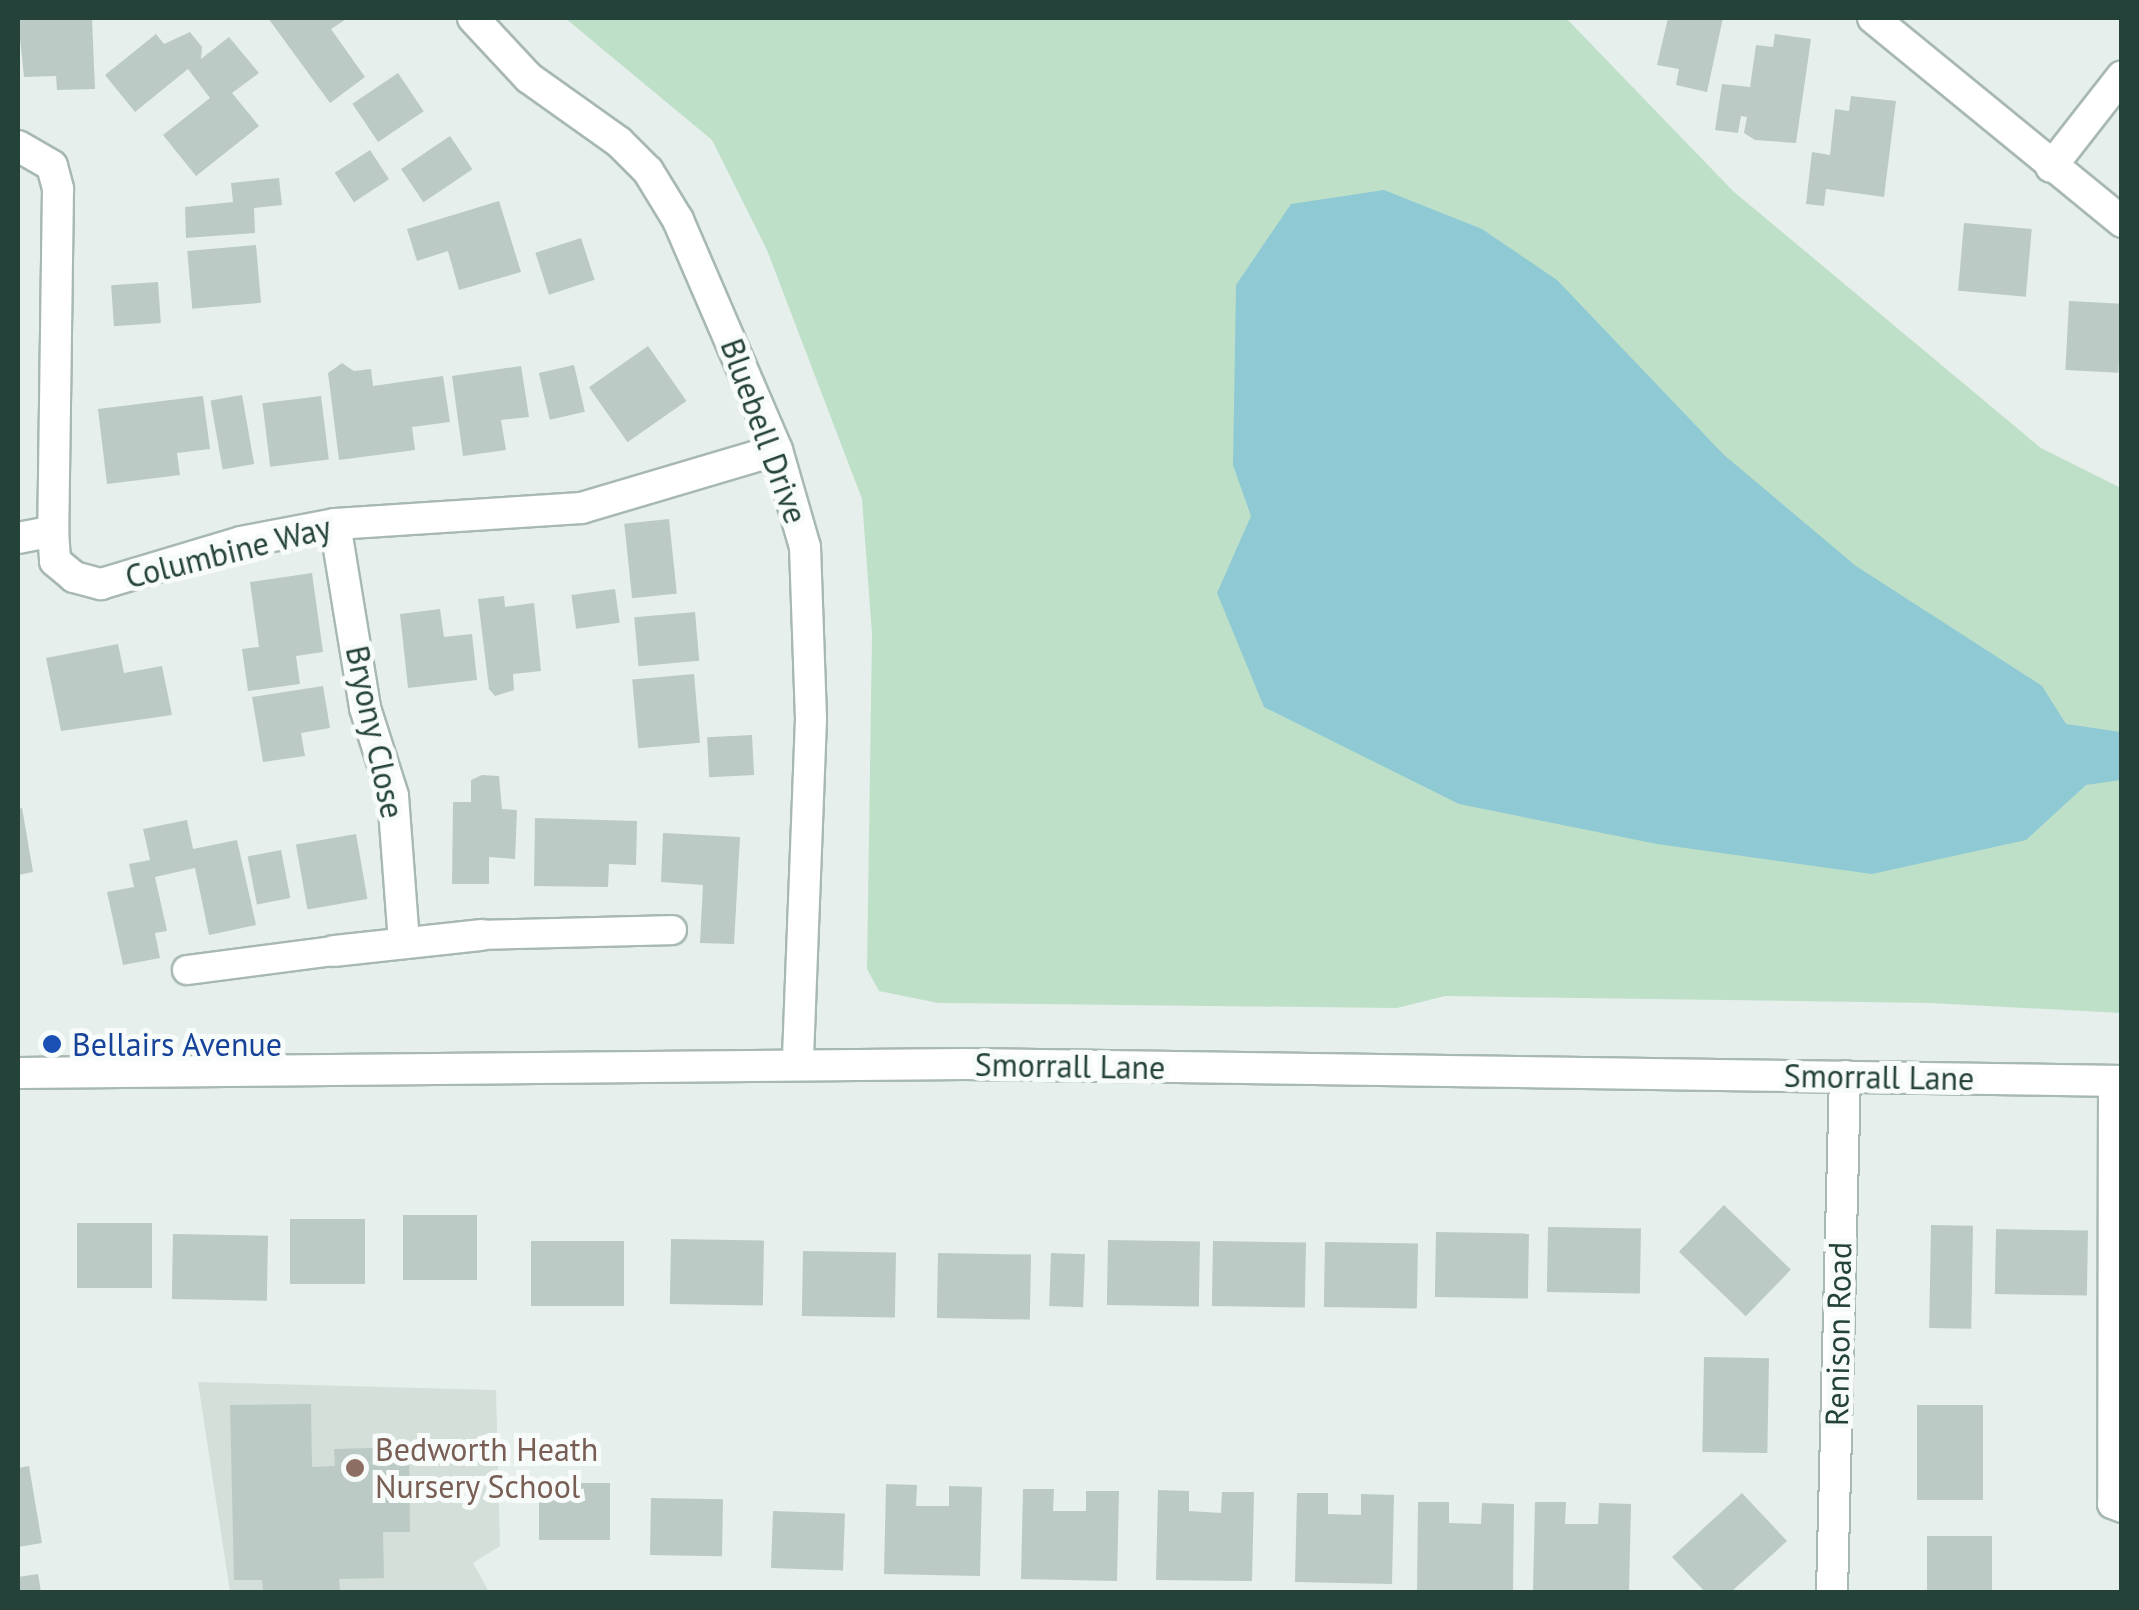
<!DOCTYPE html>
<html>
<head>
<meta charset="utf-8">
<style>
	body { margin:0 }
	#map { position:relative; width:2139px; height:1610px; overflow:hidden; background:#e6efeb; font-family:"PT Sans",sans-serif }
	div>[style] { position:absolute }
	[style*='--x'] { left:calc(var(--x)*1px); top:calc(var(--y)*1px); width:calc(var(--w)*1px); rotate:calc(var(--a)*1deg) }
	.built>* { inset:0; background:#d4dfda }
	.green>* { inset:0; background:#bfe0c8 }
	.water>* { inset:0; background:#8ec9d4 }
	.building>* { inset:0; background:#bbcac4; transform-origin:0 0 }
	.roads { filter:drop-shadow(2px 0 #a8b8b2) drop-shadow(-2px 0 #a8b8b2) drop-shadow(0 2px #a8b8b2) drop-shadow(0 -2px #a8b8b2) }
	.lane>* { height:28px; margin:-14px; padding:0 14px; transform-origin:14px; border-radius:14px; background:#fff }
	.street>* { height:30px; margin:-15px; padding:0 15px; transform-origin:15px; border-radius:15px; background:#fff }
	.secondary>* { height:30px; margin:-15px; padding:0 15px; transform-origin:15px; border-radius:15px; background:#fff }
	.dots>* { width:28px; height:28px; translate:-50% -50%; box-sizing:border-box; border:5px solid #f7fbf9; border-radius:50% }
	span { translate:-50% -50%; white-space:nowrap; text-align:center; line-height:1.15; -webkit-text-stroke:10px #f7fbf9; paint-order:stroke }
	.street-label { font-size:32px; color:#24423a }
	.transit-label { font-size:32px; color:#164399 }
	.left { translate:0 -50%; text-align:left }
	.education-label { font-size:32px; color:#785e54 }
	.frame { position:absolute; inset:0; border:20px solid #24423a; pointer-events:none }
</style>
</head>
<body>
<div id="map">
	<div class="built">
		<i style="clip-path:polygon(198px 1382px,496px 1390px,500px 1546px,473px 1563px,489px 1592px,230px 1592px)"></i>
	</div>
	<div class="green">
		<i style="clip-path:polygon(565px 18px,1566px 18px,1733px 191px,2041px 448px,2121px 488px,2121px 1013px,1930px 1003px,1445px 996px,1397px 1008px,938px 1003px,879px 991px,867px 969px,872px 634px,862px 499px,767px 250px,712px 140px)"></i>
	</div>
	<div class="water">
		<i style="clip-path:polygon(1384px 190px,1482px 229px,1557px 280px,1724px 455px,1856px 566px,2042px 686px,2066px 724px,2121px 732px,2121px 780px,2086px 785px,2026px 840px,1872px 874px,1657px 844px,1459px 804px,1264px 707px,1217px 593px,1251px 516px,1233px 465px,1236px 285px,1291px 204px)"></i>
	</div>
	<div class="building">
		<i style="clip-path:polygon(18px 18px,92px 18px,95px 89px,57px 90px,56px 76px,24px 77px)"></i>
		<i style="clip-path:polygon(268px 18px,348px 18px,331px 29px,365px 77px,330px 103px)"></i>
		<i style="clip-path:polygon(1668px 18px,1723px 18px,1707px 92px,1676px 85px,1679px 69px,1657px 65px)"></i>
		<i style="clip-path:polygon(190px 32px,202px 47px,201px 59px,229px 37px,259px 73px,232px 93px,259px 126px,196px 176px,163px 135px,210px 98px,188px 69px,135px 112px,105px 75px,156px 34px,164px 44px)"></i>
		<i style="clip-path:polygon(1775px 34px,1811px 39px,1796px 143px,1755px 140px,1744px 133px,1747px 117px,1741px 116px,1738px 133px,1715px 130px,1722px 84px,1750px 87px,1756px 45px,1773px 47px)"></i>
		<i style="left:398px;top:73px;width:46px;height:55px;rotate:56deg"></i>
		<i style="clip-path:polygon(1851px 96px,1896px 101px,1884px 197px,1826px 189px,1824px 206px,1806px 204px,1812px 152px,1830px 155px,1835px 109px,1849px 111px)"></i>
		<i style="left:450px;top:136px;width:40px;height:59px;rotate:56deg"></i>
		<i style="left:370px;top:150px;width:35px;height:42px;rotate:57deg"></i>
		<i style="clip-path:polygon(279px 178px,282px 205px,254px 208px,255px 233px,186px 238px,185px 207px,233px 202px,231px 183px)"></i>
		<i style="clip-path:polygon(499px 201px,521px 272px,459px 290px,448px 251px,417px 261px,407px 229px)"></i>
		<i style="left:1964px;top:223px;width:68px;height:68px;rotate:5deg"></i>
		<i style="left:581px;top:238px;width:44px;height:48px;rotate:72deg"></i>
		<i style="left:256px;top:245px;width:58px;height:69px;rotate:85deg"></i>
		<i style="left:158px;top:282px;width:41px;height:47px;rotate:86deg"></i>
		<i style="left:2069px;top:301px;width:53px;height:69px;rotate:3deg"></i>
		<i style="left:648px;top:346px;width:67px;height:72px;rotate:55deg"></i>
		<i style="clip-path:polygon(342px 363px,354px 371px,371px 369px,373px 386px,443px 376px,450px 422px,412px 427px,415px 450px,339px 460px,328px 373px)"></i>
		<i style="left:574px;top:365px;width:48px;height:36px;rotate:77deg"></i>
		<i style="clip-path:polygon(521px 366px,529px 417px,501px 420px,506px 450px,463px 456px,452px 376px)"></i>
		<i style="left:242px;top:395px;width:70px;height:32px;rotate:80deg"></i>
		<i style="clip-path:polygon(203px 396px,210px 449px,177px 453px,180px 475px,107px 484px,98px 409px)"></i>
		<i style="left:321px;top:396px;width:64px;height:59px;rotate:83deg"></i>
		<i style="left:669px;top:519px;width:75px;height:45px;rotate:84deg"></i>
		<i style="clip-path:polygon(312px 573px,323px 652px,296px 656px,300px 684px,248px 691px,242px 649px,259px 647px,250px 582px)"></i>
		<i style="left:615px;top:589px;width:34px;height:44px;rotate:82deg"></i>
		<i style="clip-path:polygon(504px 596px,505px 607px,534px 603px,541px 671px,513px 674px,514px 690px,495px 696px,489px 689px,478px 599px)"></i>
		<i style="clip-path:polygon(440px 609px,444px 637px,472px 634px,477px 680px,408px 688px,400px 614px)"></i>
		<i style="left:695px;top:612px;width:49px;height:61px;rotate:85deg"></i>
		<i style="clip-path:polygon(118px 644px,124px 673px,162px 666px,172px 715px,61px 731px,46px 658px)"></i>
		<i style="left:694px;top:674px;width:69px;height:62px;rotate:85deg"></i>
		<i style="clip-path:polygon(323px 686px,330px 728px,301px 733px,305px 756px,263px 762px,252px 697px)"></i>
		<i style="left:752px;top:735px;width:40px;height:45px;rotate:87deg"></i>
		<i style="clip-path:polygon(482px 775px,499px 776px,502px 809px,517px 810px,515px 859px,489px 857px,489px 884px,452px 884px,453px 802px,471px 802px,471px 780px)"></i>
		<i style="clip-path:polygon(22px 808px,33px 872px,18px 875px,18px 809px)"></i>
		<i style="clip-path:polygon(535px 818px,637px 821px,636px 865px,609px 864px,608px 887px,534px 886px)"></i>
		<i style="clip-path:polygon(187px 820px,193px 849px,237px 840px,256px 925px,209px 935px,195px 868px,155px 877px,167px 931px,155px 933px,160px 958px,123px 965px,107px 892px,134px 887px,129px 864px,150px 860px,143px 829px)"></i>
		<i style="clip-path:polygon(663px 833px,740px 837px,734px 944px,700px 943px,703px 885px,661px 882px)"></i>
		<i style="left:356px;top:834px;width:66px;height:61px;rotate:80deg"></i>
		<i style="left:281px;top:850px;width:49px;height:34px;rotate:79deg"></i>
		<i style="left:1724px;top:1205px;width:93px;height:65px;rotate:44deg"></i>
		<i style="left:403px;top:1215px;width:74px;height:65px"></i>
		<i style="left:365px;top:1219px;width:65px;height:75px;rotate:90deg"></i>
		<i style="left:77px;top:1223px;width:75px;height:65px"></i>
		<i style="left:1931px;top:1225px;width:42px;height:103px;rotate:1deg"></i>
		<i style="left:1548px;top:1227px;width:93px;height:65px;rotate:1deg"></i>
		<i style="left:1996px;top:1229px;width:92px;height:65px;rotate:1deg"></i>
		<i style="left:1436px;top:1232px;width:93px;height:65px;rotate:1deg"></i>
		<i style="left:173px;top:1234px;width:95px;height:65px;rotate:1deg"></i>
		<i style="left:671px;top:1239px;width:93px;height:65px;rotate:1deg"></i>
		<i style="left:1108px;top:1240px;width:92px;height:65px;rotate:1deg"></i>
		<i style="left:624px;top:1241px;width:65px;height:93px;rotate:90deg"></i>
		<i style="left:1213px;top:1241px;width:93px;height:65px;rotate:1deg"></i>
		<i style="left:1325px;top:1242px;width:93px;height:65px;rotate:1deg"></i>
		<i style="left:803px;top:1251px;width:93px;height:65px;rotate:1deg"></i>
		<i style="left:938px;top:1253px;width:93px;height:65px;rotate:1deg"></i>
		<i style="left:1051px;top:1253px;width:34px;height:53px;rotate:2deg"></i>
		<i style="left:1704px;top:1357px;width:65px;height:95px;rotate:1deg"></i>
		<i style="clip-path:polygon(311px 1404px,312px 1467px,335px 1466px,334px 1449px,409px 1447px,410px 1532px,383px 1532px,384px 1578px,339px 1579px,340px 1592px,263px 1592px,262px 1580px,234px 1580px,230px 1405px)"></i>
		<i style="left:1917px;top:1405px;width:66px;height:95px"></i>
		<i style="clip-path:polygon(29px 1466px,42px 1543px,18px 1547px,18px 1468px)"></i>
		<i style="left:539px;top:1483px;width:71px;height:57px"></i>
		<i style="clip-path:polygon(886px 1484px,917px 1485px,916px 1506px,949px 1506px,949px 1486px,982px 1487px,980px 1576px,884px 1574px)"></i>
		<i style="clip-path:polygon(1023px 1489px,1054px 1489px,1053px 1511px,1086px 1511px,1086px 1491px,1119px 1491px,1117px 1581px,1021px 1579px)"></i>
		<i style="clip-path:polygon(1158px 1490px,1189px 1491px,1189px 1511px,1221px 1513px,1222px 1492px,1254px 1492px,1252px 1581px,1156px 1580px)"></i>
		<i style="clip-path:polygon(1297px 1493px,1328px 1493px,1328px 1514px,1361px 1515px,1361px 1494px,1394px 1495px,1392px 1584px,1295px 1582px)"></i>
		<i style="clip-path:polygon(1742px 1493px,1787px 1541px,1731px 1592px,1705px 1592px,1672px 1557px)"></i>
		<i style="left:651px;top:1498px;width:72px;height:57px;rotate:1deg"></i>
		<i style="clip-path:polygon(1418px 1502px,1449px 1502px,1449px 1523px,1481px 1524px,1482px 1503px,1514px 1504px,1513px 1592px,1417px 1592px)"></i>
		<i style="clip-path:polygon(1535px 1502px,1566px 1502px,1565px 1524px,1598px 1524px,1599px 1503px,1631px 1504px,1629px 1592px,1533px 1591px)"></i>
		<i style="left:773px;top:1511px;width:72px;height:57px;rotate:2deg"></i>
		<i style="left:1927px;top:1536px;width:65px;height:56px"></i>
		<i style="clip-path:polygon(38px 1574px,41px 1592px,18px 1592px,18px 1577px)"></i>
	</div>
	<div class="roads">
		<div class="lane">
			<i style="--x:481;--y:935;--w:191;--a:-1.5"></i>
			<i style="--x:187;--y:970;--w:148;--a:-7.4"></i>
			<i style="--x:2113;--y:1081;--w:423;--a:90.1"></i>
			<i style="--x:2112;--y:1504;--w:11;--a:22"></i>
		</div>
		<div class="street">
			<i style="--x:473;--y:18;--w:82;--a:47"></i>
			<i style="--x:529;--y:78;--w:110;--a:35.4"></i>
			<i style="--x:619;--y:142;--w:41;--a:45"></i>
			<i style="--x:648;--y:171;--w:57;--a:58.5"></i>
			<i style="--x:678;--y:220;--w:250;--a:66.7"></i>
			<i style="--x:777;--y:450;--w:101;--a:73.9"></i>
			<i style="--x:805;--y:547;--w:172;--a:88"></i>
			<i style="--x:811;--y:719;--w:345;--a:92.2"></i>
			<i style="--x:1873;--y:18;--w:322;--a:39.3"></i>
			<i style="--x:18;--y:146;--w:39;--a:30"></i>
			<i style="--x:52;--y:166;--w:24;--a:75"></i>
			<i style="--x:58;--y:189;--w:342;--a:90.8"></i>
			<i style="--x:53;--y:531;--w:30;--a:86"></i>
			<i style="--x:55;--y:561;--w:25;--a:40"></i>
			<i style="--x:74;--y:577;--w:28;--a:15"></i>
			<i style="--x:101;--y:584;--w:146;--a:-16.7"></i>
			<i style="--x:241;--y:542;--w:96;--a:-10.8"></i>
			<i style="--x:335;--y:524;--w:247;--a:-3.7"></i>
			<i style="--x:581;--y:508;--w:204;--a:-16.5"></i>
			<i style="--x:2051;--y:167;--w:115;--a:-52"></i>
			<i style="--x:335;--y:524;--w:186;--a:80.7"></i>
			<i style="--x:365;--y:708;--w:92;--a:72.3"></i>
			<i style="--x:393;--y:796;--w:146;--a:85.7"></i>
			<i style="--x:18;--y:538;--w:36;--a:-11"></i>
			<i style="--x:334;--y:951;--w:148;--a:-6.2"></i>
			<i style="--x:1832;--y:1592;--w:516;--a:-88.56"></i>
		</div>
		<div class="secondary">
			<i style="--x:18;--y:1073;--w:947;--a:-0.54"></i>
			<i style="--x:965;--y:1064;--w:1157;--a:0.84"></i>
		</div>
	</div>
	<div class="dots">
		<i style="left:52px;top:1044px;background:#1a4fb4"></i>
		<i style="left:355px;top:1468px;background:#8d6e63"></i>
	</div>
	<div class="street-label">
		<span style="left:764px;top:431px;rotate:70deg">Bluebell Drive</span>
		<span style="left:228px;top:552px;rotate:-14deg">Columbine Way</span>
		<span style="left:375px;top:732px;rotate:78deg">Bryony Close</span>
		<span style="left:1070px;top:1066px;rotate:1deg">Smorrall Lane</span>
		<span style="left:1879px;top:1077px;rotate:1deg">Smorrall Lane</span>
		<span style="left:1838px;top:1334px;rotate:-89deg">Renison Road</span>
	</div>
	<div class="transit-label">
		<span class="left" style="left:72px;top:1044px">Bellairs Avenue</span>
	</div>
	<div class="education-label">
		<span class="left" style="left:375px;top:1468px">Bedworth Heath<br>Nursery School</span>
	</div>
	<div class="frame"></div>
</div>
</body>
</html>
